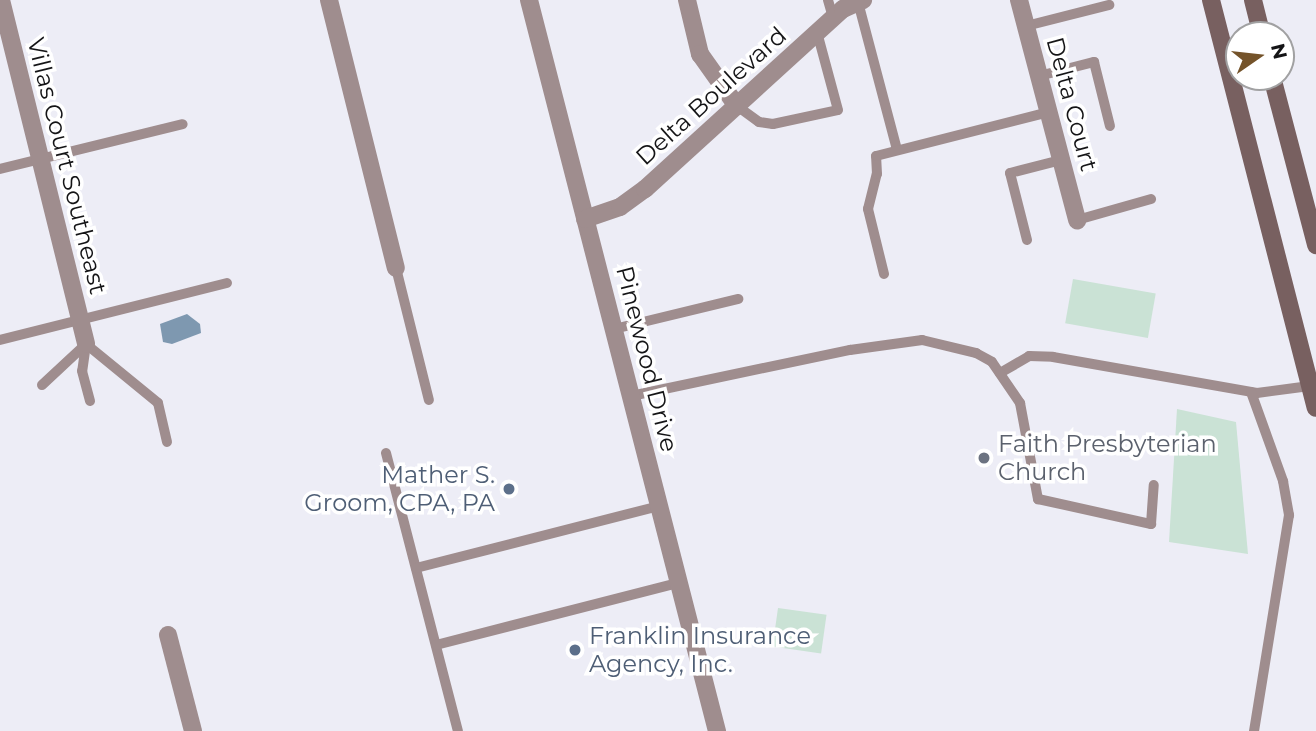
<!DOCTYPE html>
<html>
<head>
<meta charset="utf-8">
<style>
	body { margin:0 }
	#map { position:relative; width:1316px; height:731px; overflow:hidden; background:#ededf6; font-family:Montserrat,sans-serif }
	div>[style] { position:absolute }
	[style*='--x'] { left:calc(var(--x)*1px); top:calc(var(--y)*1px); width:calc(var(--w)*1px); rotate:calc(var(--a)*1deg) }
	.green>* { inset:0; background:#cae2d5; transform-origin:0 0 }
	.water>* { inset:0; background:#7e98b0 }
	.lane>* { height:10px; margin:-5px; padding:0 5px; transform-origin:5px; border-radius:5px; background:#9f8d8e }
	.street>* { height:18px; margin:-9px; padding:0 9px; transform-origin:9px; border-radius:9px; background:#9f8d8e }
	.secondary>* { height:18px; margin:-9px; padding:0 9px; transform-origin:9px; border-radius:9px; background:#786060 }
	.dots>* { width:19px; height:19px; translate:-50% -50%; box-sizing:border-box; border:4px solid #fff; border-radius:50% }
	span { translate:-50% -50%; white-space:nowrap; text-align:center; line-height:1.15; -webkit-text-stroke:7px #fff; paint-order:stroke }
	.street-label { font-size:24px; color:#141416 }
	.worship-label { font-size:24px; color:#5b616d }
	.left { translate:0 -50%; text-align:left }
	.service-label { font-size:24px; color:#4e5e75 }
	.right { translate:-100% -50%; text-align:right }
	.north { position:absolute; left:1225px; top:21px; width:70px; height:70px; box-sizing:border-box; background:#fff; border:2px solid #a1a1a2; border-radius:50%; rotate:76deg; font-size:19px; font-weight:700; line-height:28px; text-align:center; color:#141416 }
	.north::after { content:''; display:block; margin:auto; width:24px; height:32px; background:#74532a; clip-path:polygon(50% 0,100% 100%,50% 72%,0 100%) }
</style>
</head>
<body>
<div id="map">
	<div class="green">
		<i style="left:1073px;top:279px;width:84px;height:45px;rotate:10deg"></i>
		<i style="clip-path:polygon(1177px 409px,1236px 422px,1248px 554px,1169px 542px)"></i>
		<i style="left:778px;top:608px;width:49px;height:39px;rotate:8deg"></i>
	</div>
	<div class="water">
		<i style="clip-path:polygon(187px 314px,200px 324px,201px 333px,172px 344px,163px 342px,160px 324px)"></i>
	</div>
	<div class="lane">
		<i style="--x:828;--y:0;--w:18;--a:74"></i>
		<i style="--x:858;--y:2;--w:153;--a:75.2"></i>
		<i style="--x:1026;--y:26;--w:86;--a:-14.2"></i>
		<i style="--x:1039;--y:76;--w:57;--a:-14.3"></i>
		<i style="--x:1094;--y:62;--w:66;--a:76"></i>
		<i style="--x:737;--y:106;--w:27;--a:36"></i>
		<i style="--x:759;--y:122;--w:14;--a:8"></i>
		<i style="--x:773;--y:124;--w:66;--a:-12.2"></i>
		<i style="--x:838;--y:110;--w:81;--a:-105.1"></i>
		<i style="--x:0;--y:169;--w:188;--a:-13.8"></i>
		<i style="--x:1077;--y:220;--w:77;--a:-15.8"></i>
		<i style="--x:1027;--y:240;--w:69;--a:-104.2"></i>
		<i style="--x:1010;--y:173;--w:53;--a:-14.3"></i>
		<i style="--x:396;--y:268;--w:136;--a:76"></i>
		<i style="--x:884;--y:274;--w:67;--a:-103.8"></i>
		<i style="--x:868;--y:209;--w:36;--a:-76"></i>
		<i style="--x:877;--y:174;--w:18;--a:-93"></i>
		<i style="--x:876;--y:156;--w:179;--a:-14.3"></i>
		<i style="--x:614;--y:329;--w:128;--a:-13.6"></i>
		<i style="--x:0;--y:340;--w:234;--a:-14.1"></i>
		<i style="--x:86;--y:344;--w:93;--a:39.3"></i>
		<i style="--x:158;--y:403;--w:40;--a:77"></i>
		<i style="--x:1000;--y:373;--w:34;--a:-30"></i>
		<i style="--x:1029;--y:356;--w:24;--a:2"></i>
		<i style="--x:1053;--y:357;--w:207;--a:10"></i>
		<i style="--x:1257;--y:393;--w:53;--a:-7.5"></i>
		<i style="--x:42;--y:385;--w:60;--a:-43"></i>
		<i style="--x:86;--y:344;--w:27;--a:98"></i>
		<i style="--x:82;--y:371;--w:31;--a:75"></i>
		<i style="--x:1251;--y:392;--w:95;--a:70.2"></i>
		<i style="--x:1283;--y:481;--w:35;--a:80"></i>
		<i style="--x:1289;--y:515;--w:219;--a:99.2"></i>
		<i style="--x:631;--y:396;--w:224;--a:-11.9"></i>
		<i style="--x:850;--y:350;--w:73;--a:-7.9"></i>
		<i style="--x:922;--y:340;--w:56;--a:13.5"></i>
		<i style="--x:976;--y:353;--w:18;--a:29"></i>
		<i style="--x:992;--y:362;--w:50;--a:55.7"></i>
		<i style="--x:1020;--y:403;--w:98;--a:79.4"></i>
		<i style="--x:1038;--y:499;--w:116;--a:12.5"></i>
		<i style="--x:1151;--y:524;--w:39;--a:-86"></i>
		<i style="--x:386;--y:453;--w:287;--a:75.5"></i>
		<i style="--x:416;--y:568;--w:251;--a:-14.3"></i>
		<i style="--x:436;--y:645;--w:250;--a:-14.4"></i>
	</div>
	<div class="street">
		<i style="--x:1;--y:0;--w:354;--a:76.1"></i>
		<i style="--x:329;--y:0;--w:276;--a:76"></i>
		<i style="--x:529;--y:0;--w:755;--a:75.58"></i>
		<i style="--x:687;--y:0;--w:56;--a:76.5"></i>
		<i style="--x:700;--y:54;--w:64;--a:54.6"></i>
		<i style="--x:1019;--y:0;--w:228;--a:75.2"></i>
		<i style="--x:585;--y:219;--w:37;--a:-19"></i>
		<i style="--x:620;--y:207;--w:31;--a:-36"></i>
		<i style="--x:645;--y:189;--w:268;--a:-42.3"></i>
		<i style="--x:843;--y:9;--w:22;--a:-24"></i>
		<i style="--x:168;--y:635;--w:99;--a:75.4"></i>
	</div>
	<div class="secondary">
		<i style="--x:1211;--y:0;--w:421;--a:75.6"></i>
		<i style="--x:1253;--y:0;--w:36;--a:76"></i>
		<i style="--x:1272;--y:77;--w:174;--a:75.3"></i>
	</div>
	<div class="dots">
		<i style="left:984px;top:458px;background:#6b7280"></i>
		<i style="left:509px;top:489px;background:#5c6f8a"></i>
		<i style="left:575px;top:650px;background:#5c6f8a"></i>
	</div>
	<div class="street-label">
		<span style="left:711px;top:96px;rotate:-42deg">Delta Boulevard</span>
		<span style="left:1072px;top:104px;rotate:75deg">Delta Court</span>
		<span style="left:67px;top:166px;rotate:76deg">Villas Court Southeast</span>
		<span style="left:647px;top:359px;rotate:76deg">Pinewood Drive</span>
	</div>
	<div class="worship-label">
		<span class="left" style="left:998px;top:458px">Faith Presbyterian<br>Church</span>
	</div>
	<div class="service-label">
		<span class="right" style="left:495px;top:489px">Mather S.<br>Groom, CPA, PA</span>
		<span class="left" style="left:589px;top:650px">Franklin Insurance<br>Agency, Inc.</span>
	</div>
	<div class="north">N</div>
</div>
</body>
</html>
